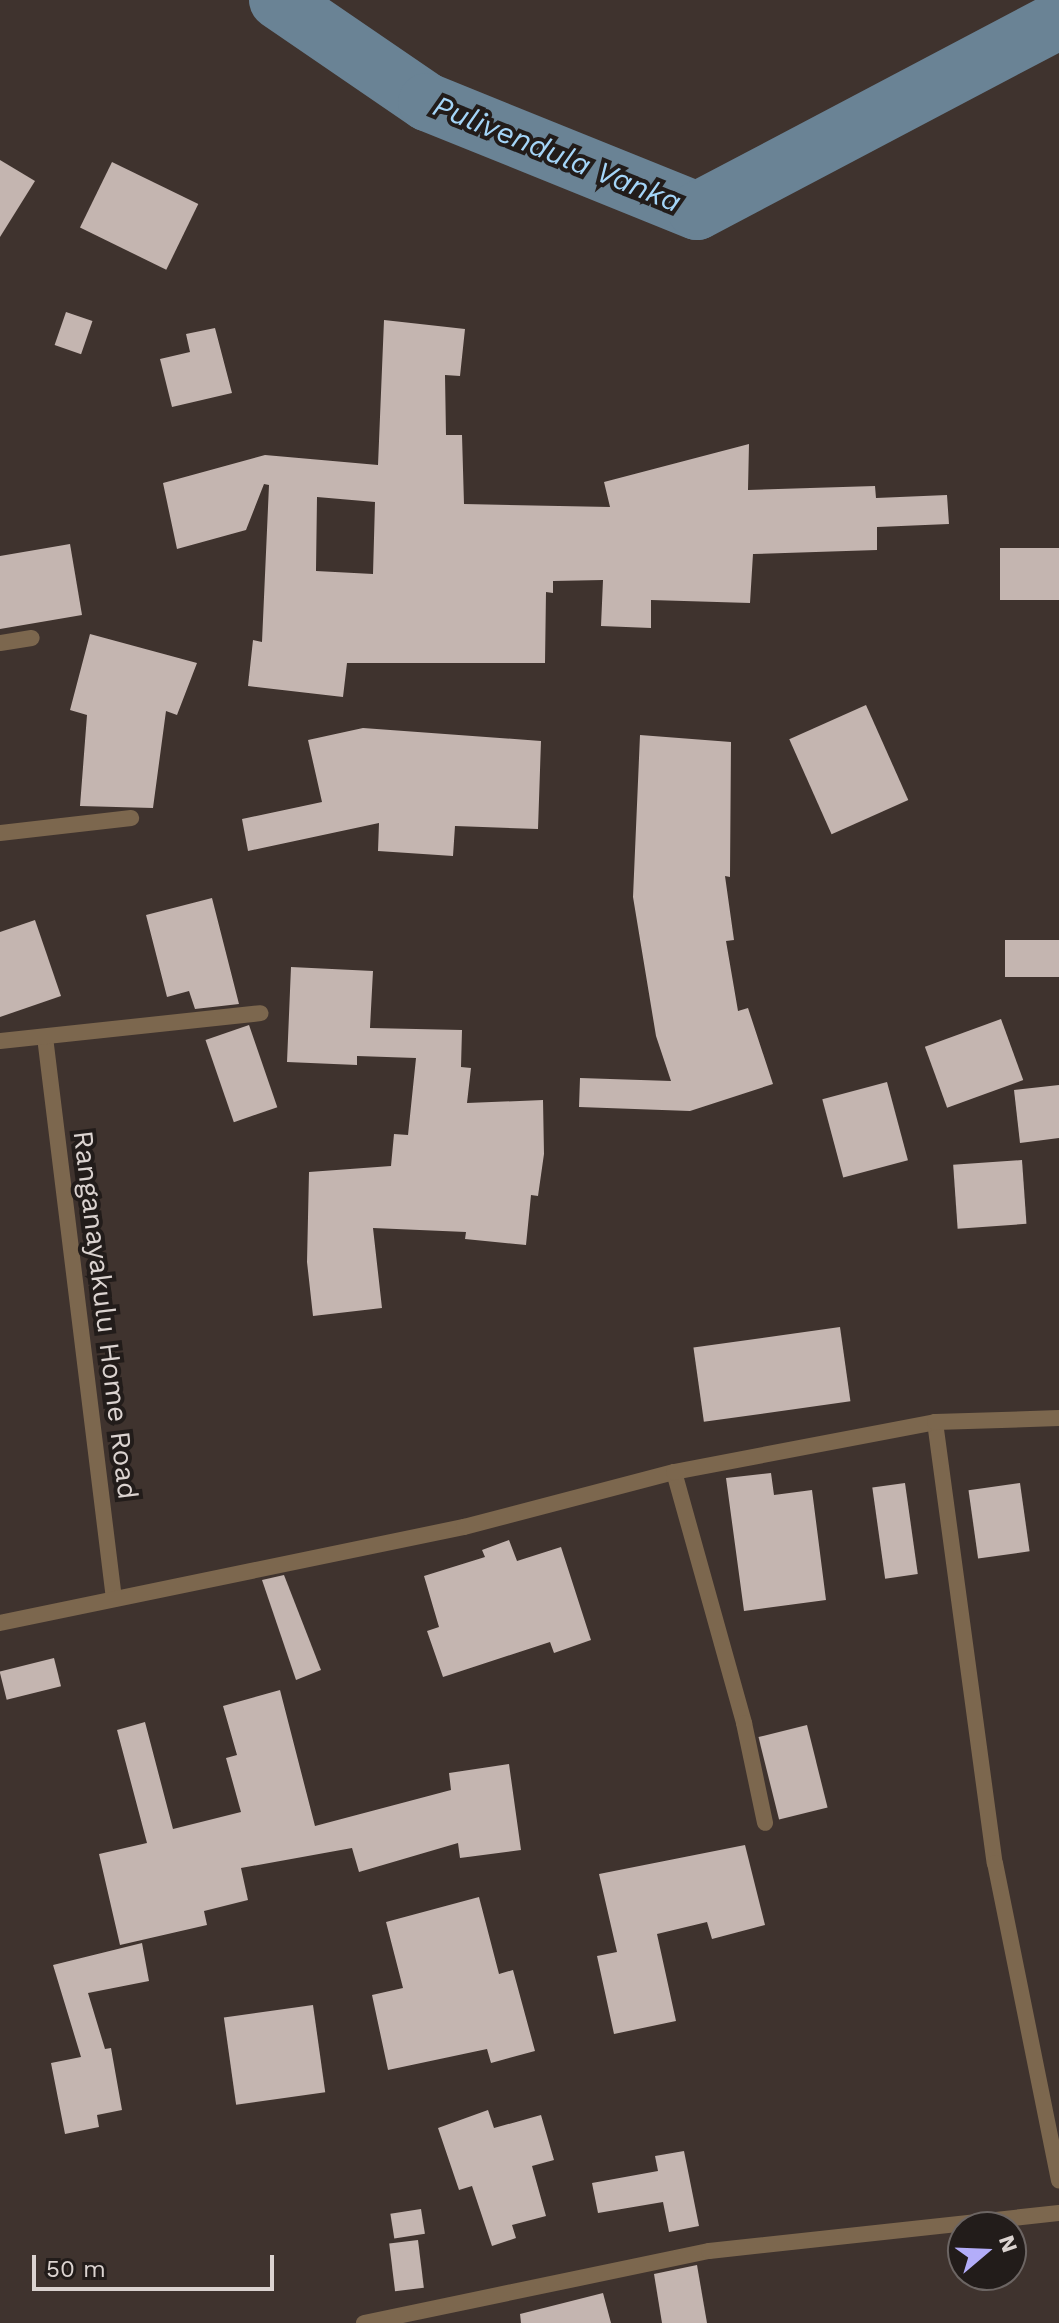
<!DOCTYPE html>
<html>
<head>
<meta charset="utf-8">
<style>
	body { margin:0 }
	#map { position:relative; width:1059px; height:2323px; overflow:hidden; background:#3f332e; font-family:"Work Sans",sans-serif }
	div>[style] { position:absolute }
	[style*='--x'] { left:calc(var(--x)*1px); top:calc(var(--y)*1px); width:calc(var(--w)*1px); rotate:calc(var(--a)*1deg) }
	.river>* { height:58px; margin:-29px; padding:0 29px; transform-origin:29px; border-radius:29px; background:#6a8395 }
	.building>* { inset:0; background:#c4b5b0; transform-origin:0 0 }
	.minor>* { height:16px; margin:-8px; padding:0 8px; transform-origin:8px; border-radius:8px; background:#7c674e }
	span { translate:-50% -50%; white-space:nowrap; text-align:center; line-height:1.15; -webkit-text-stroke:8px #221c1a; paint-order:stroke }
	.street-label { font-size:28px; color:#dbd3d0 }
	.water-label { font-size:30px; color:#a4d5f8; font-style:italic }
	.north { position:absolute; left:947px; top:2211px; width:80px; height:80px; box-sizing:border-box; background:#221c1a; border:2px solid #6c6563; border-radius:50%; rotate:71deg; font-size:22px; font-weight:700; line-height:32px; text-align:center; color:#dbd3d0 }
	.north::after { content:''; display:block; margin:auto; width:28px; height:36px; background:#b3adf9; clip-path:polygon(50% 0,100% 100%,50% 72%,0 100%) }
	.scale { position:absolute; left:32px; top:2255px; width:242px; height:36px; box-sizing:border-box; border:4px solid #dbd3d0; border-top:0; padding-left:10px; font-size:24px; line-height:28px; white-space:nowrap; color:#dbd3d0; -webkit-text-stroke:6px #221c1a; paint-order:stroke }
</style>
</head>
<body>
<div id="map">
	<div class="river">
		<i style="--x:278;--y:0;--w:181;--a:34.4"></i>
		<i style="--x:427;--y:102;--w:291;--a:22"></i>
		<i style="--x:697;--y:211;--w:409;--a:-27.8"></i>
	</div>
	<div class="building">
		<i style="clip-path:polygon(0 160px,35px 181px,0 237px)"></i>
		<i style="left:112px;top:162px;width:96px;height:73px;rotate:26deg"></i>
		<i style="left:66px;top:312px;width:28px;height:35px;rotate:19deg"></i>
		<i style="clip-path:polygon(evenodd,384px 320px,465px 329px,460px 376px,445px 375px,446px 435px,462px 435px,464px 504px,610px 507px,604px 482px,749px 444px,748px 490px,875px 486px,876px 498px,947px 495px,949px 524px,877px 527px,877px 550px,753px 554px,750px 603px,651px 600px,651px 628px,601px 626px,603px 580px,553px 581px,553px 593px,546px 592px,545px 663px,347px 663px,343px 697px,248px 686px,253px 640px,262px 642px,269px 485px,264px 484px,246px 530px,177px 549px,163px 483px,265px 455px,378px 465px,384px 320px,317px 497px,375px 502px,373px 574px,316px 571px,317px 497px)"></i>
		<i style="clip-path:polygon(215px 328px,232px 393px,172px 407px,160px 359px,190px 352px,186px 334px)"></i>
		<i style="clip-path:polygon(70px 544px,82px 615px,0 629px,0 556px)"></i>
		<i style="left:1059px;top:548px;width:52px;height:59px;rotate:90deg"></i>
		<i style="clip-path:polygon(90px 634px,197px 663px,177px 715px,166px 711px,153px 808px,80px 806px,87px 715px,70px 710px)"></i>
		<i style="left:866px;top:705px;width:104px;height:84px;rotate:66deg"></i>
		<i style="clip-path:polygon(363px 728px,541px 741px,538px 829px,455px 826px,453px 856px,378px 851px,379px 823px,248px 851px,242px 819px,322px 802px,308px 740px)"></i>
		<i style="clip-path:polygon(640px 735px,731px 742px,730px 877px,725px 876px,734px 940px,726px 941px,738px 1011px,748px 1008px,773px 1084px,690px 1111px,579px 1107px,580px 1078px,671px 1081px,656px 1036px,633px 897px)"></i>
		<i style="clip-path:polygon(212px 898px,239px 1004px,195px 1009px,189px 991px,167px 997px,146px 915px)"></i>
		<i style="clip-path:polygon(35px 920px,61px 996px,0 1017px,0 932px)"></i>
		<i style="left:1059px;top:940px;width:37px;height:54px;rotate:90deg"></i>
		<i style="clip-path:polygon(291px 967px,373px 971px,370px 1028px,462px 1030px,461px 1067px,471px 1068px,467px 1103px,543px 1100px,544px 1154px,538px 1196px,531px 1195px,526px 1245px,465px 1239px,466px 1232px,373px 1228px,382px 1308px,313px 1316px,307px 1262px,309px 1172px,391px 1166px,394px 1134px,408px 1135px,416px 1058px,357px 1056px,357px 1065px,287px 1062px)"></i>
		<i style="left:1001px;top:1019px;width:65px;height:81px;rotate:70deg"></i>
		<i style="left:249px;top:1025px;width:87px;height:46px;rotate:71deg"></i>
		<i style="left:887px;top:1082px;width:81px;height:67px;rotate:75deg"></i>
		<i style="clip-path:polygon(1059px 1085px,1059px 1138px,1020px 1143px,1014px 1090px)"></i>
		<i style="left:1022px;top:1160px;width:64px;height:69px;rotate:86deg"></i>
		<i style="left:840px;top:1327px;width:75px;height:148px;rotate:82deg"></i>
		<i style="clip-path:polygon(771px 1473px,774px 1495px,812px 1490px,826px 1600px,744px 1611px,726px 1478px)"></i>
		<i style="left:905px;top:1483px;width:92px;height:33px;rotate:82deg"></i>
		<i style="left:1020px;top:1483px;width:69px;height:52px;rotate:82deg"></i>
		<i style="clip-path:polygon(509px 1540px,517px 1561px,561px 1547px,591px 1640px,554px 1653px,550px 1642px,443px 1677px,427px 1631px,439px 1627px,424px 1576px,485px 1557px,482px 1550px)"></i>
		<i style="clip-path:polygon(284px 1575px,321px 1670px,296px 1680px,262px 1580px)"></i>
		<i style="left:54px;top:1658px;width:29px;height:56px;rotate:76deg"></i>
		<i style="clip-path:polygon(280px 1690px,315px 1826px,451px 1790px,449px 1773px,509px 1764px,521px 1850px,460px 1858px,458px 1843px,359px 1872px,352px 1848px,241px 1868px,248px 1900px,204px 1911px,207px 1925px,120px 1945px,99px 1854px,147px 1843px,117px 1730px,145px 1722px,173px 1829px,241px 1812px,226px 1758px,237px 1755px,223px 1706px)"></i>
		<i style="left:807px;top:1725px;width:85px;height:50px;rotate:76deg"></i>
		<i style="clip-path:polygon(745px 1845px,765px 1925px,712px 1939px,707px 1922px,657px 1934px,676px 2021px,614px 2034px,597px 1956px,617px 1952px,599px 1874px)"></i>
		<i style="clip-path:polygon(479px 1897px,499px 1974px,513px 1970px,535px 2051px,491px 2063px,487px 2049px,388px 2070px,372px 1995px,403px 1988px,386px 1922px)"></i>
		<i style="clip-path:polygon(142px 1943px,149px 1981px,88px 1993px,105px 2049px,111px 2048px,122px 2110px,97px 2115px,99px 2127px,65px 2134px,51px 2063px,81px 2057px,53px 1965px)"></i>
		<i style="left:313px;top:2005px;width:88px;height:90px;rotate:82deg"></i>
		<i style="clip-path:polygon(488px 2110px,494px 2128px,541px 2115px,554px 2160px,532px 2166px,546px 2216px,512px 2225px,516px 2238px,492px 2246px,472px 2186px,459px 2190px,438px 2128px)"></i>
		<i style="clip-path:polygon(684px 2151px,699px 2226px,669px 2232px,663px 2202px,598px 2213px,592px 2183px,658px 2171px,655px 2156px)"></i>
		<i style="left:421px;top:2209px;width:25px;height:31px;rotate:81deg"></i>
		<i style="left:418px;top:2240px;width:48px;height:29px;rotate:83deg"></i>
		<i style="clip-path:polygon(697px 2265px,707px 2323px,662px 2323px,654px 2274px)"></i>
		<i style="clip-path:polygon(603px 2293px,611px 2323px,521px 2323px,520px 2314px)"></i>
	</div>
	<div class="minor">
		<i style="--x:0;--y:643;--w:32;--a:-9"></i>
		<i style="--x:0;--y:833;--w:132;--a:-6.5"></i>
		<i style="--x:45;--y:1037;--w:566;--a:83"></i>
		<i style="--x:0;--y:1041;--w:262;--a:-6.1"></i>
		<i style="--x:935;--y:1422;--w:445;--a:82.3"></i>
		<i style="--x:995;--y:1863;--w:324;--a:78.6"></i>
		<i style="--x:674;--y:1472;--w:261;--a:74.4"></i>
		<i style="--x:744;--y:1723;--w:102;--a:78.1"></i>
		<i style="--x:0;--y:1623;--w:474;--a:-11.7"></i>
		<i style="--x:464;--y:1527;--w:217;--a:-14.7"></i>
		<i style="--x:674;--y:1472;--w:266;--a:-10.8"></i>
		<i style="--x:935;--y:1422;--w:124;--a:-1.8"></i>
		<i style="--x:364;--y:2323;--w:352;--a:-11.8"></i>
		<i style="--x:709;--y:2251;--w:352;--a:-6.2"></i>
	</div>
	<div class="street-label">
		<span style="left:105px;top:1315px;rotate:83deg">Ranganayakulu Home Road</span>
	</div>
	<div class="water-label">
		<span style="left:557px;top:154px;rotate:22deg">Pulivendula Vanka</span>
	</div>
	<div class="north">N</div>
	<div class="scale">50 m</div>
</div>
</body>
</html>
